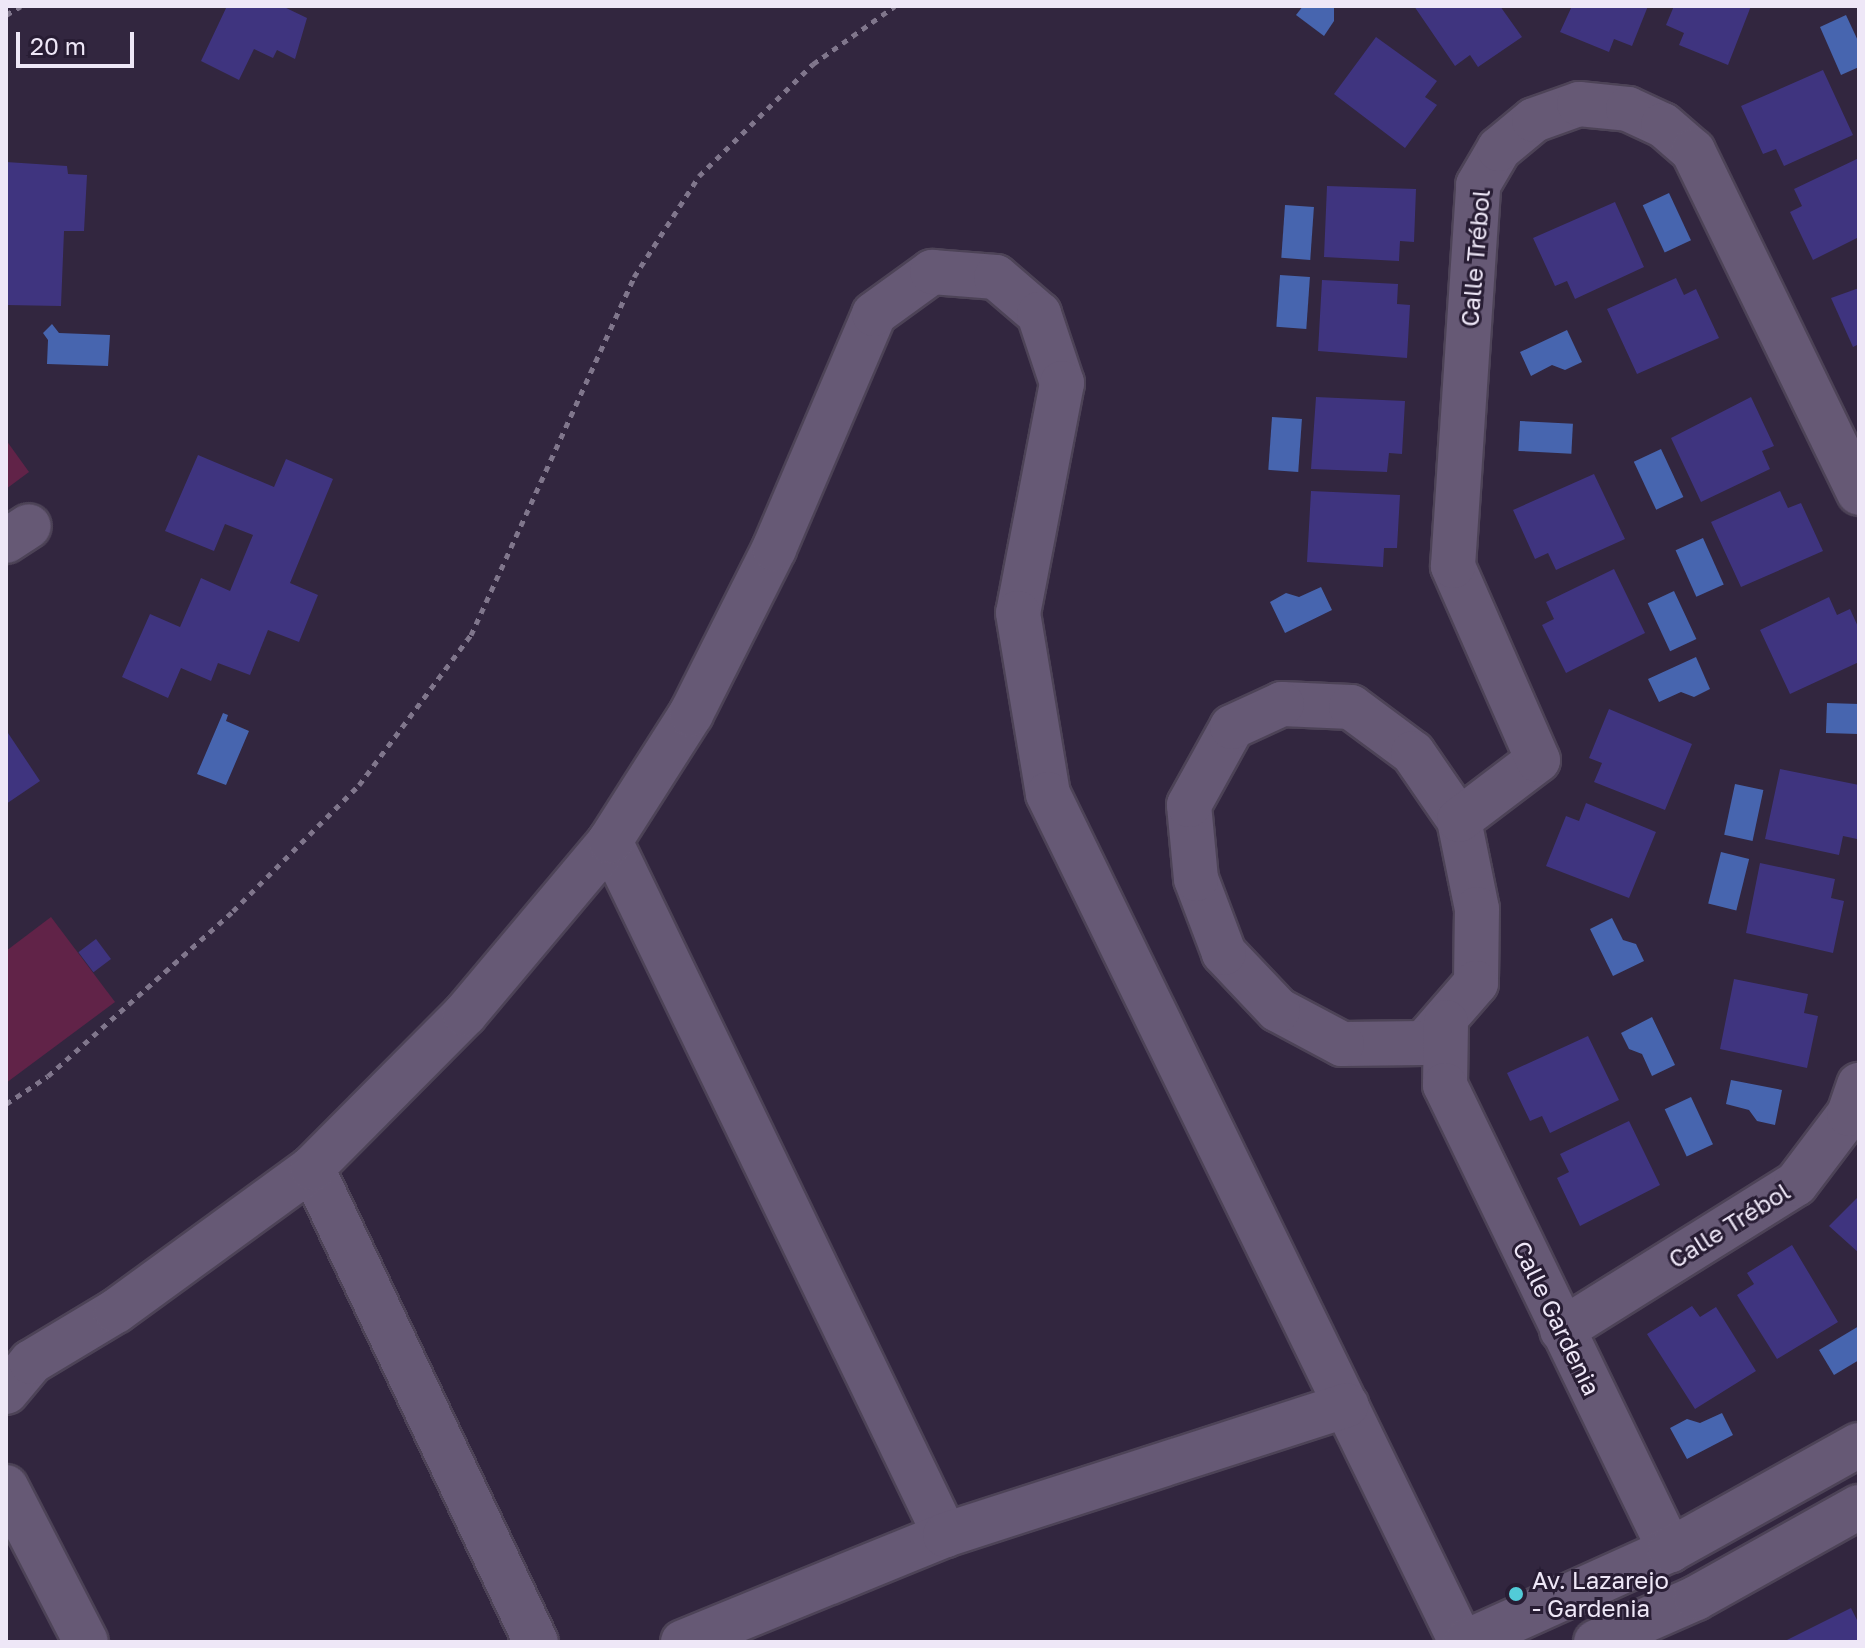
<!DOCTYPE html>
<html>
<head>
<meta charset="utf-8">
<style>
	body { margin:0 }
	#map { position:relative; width:1865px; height:1648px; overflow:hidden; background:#32263f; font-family:"Golos Text",sans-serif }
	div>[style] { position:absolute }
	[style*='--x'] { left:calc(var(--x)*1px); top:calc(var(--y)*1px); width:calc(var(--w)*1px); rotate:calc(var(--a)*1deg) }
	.green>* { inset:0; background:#612348 }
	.water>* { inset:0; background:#4765af; transform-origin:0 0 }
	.building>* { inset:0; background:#3f347f; transform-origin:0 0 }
	.path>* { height:5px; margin-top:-2.5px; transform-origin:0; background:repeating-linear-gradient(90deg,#80768c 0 6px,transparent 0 12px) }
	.roads { filter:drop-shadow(2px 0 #4d4357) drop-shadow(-2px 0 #4d4357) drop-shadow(0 2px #4d4357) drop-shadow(0 -2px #4d4357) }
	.minor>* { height:44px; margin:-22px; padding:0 22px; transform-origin:22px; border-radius:22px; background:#665975 }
	.dots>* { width:22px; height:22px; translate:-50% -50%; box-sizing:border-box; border:4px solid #281d34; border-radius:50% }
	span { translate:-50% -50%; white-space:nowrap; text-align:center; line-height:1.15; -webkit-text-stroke:6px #281d34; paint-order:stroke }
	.street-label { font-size:24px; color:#eee7f7 }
	.poi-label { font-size:24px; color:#eee7f7 }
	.left { translate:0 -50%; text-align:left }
	.frame { position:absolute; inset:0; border:8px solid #eee7f7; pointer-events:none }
	.scale { position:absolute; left:16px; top:32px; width:118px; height:36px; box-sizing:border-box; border:4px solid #eee7f7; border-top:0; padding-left:10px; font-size:24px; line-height:28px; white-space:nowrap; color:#eee7f7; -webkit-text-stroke:6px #281d34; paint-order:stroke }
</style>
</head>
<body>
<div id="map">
	<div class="green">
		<i style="clip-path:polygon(6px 440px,29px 472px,6px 489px)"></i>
		<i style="clip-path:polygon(51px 917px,115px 1002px,6px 1083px,6px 951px)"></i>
	</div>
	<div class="water">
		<i style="clip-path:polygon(1303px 6px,1334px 6px,1334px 21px,1324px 36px,1296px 15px)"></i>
		<i style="clip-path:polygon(1846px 15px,1859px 43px,1859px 67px,1841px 75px,1820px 27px)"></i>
		<i style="left:1669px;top:193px;width:52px;height:29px;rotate:65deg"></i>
		<i style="left:1285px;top:205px;width:29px;height:53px;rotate:4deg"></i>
		<i style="left:1280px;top:275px;width:30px;height:52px;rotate:4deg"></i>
		<i style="clip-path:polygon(52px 324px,59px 333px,110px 335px,108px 366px,47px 364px,48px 340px,43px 333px)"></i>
		<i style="clip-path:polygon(1567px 330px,1582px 362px,1565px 370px,1552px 365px,1531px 376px,1520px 352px)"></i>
		<i style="left:1272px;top:417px;width:30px;height:53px;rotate:4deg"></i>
		<i style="left:1520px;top:421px;width:53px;height:30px;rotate:3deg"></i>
		<i style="left:1661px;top:449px;width:53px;height:30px;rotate:65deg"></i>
		<i style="left:1703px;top:538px;width:51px;height:30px;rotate:66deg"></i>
		<i style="clip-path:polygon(1321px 587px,1332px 610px,1285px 633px,1270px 602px,1286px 593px,1299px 597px)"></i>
		<i style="left:1674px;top:591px;width:53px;height:29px;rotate:65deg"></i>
		<i style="clip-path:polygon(1696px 657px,1710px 689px,1694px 697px,1681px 692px,1659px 702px,1648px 679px)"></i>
		<i style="left:1827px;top:703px;width:32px;height:30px;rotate:2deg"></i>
		<i style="clip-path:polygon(223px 713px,228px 715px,226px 721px,249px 731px,226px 785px,197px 774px)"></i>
		<i style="left:1735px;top:784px;width:29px;height:52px;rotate:12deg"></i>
		<i style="left:1721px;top:852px;width:29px;height:53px;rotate:14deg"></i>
		<i style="clip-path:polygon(1612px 918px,1623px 940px,1636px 944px,1644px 961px,1613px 976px,1590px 929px)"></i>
		<i style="clip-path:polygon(1652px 1017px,1675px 1065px,1652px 1076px,1642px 1054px,1629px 1049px,1621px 1033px)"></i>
		<i style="clip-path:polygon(1731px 1080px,1782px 1090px,1775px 1125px,1757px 1121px,1749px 1110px,1726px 1104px)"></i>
		<i style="left:1691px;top:1097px;width:52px;height:29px;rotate:65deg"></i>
		<i style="clip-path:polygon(1859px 1326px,1859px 1360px,1834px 1375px,1819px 1350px)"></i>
		<i style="clip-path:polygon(1722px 1413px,1733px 1435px,1687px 1459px,1670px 1428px,1687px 1419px,1700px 1423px)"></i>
	</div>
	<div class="building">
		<i style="clip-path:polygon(227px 6px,282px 6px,307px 18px,295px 59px,277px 50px,273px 58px,254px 49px,239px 80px,201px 61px)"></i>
		<i style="clip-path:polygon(1414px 6px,1500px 6px,1522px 37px,1478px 67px,1470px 55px,1455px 66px)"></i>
		<i style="clip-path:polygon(1572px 6px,1648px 6px,1632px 46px,1614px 39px,1609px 52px,1560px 32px)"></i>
		<i style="clip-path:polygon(1674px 6px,1751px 6px,1728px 65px,1679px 45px,1684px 33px,1666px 25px)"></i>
		<i style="clip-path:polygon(1376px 37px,1437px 81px,1425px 97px,1437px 105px,1405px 148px,1334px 94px)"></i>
		<i style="clip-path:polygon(1823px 70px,1853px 135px,1784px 166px,1776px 149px,1763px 154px,1741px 106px)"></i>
		<i style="clip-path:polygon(1859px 158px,1859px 237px,1813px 260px,1790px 212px,1802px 206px,1794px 189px)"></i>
		<i style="clip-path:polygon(6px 162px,67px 166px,68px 174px,87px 175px,84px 231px,64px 231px,61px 306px,6px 305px)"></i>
		<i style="clip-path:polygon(1327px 186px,1416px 189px,1414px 242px,1400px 241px,1399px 261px,1324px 257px)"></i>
		<i style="clip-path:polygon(1615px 202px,1644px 267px,1575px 299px,1567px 281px,1555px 286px,1533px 238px)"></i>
		<i style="clip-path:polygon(1676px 278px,1684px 295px,1696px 289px,1719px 338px,1637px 374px,1607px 309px)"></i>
		<i style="clip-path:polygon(1322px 280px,1398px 284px,1397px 304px,1410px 305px,1407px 358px,1318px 351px)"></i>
		<i style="clip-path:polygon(1859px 288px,1859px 344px,1853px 347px,1831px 298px)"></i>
		<i style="clip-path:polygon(1316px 397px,1405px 401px,1402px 454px,1389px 453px,1387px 472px,1311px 469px)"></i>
		<i style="clip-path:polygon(1751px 397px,1774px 446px,1762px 451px,1770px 469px,1701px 502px,1671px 438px)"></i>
		<i style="clip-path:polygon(198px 455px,274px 487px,286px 459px,333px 479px,290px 583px,318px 595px,299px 642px,268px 630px,250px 675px,218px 663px,211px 681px,181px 668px,168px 698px,122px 677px,150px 614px,180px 627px,201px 578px,230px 591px,253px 535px,225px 524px,214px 551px,165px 531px)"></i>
		<i style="clip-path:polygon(1594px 474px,1625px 539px,1556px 570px,1548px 553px,1535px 559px,1513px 510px)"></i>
		<i style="clip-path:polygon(1311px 491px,1400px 495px,1397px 548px,1384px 548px,1383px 567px,1307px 562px)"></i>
		<i style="clip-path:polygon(1780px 491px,1788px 508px,1801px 503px,1823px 551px,1741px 587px,1711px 522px)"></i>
		<i style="clip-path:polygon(1614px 569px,1645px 633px,1566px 673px,1542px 625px,1554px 619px,1546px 602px)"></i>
		<i style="clip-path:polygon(1829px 597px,1837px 615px,1850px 609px,1859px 629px,1859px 662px,1790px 694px,1760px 630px)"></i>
		<i style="clip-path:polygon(1609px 709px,1692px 744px,1665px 810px,1594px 782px,1602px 763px,1589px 758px)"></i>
		<i style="clip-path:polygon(6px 730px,40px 781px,6px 804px)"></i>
		<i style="clip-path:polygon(1780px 769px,1859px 785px,1857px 839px,1843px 836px,1839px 855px,1765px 839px)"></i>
		<i style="clip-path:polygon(1586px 803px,1656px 832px,1629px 898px,1546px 866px,1566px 816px,1579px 821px)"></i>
		<i style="clip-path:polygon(1760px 863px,1835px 879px,1831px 898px,1844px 901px,1833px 953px,1746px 933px)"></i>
		<i style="left:96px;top:939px;width:25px;height:22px;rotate:53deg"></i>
		<i style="clip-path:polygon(1734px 979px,1808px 994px,1804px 1013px,1818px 1016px,1807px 1068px,1720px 1049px)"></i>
		<i style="clip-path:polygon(1588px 1036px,1619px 1100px,1550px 1133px,1542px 1116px,1530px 1121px,1507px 1073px)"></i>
		<i style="clip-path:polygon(1629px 1121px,1660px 1185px,1580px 1226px,1557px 1178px,1569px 1172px,1560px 1154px)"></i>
		<i style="clip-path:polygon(1859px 1196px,1859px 1253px,1829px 1226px)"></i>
		<i style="clip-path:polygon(1792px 1245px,1838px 1322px,1777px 1359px,1737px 1295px,1754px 1284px,1747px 1273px)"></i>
		<i style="clip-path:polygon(1692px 1306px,1700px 1317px,1716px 1307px,1756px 1371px,1695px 1409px,1647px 1334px)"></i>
		<i style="clip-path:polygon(1851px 1608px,1859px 1624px,1859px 1642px,1783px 1642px)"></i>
	</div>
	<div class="path">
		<i style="--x:6;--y:15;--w:17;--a:-31"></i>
		<i style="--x:6;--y:1104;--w:50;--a:-33.7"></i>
		<i style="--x:48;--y:1076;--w:248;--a:-41.7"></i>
		<i style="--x:233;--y:911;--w:178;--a:-45"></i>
		<i style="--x:359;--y:785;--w:187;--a:-53.3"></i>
		<i style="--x:471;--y:635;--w:393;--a:-65.5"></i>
		<i style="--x:634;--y:277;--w:120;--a:-57.2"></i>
		<i style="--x:699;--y:176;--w:160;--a:-44.5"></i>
		<i style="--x:813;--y:64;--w:100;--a:-35.3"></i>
	</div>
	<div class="roads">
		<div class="minor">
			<i style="--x:6;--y:541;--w:27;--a:-33"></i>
			<i style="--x:1282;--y:704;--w:69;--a:2.5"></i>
			<i style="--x:1351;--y:707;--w:77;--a:36.6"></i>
			<i style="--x:1413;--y:753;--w:81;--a:55.5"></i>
			<i style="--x:1459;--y:820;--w:91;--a:78.6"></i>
			<i style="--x:1477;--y:909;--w:74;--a:90.8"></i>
			<i style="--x:1476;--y:983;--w:79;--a:130.9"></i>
			<i style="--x:1424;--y:1043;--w:82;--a:179.3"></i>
			<i style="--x:1342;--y:1044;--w:72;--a:-152"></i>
			<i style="--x:1278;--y:1010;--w:79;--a:-133.5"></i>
			<i style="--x:1224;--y:953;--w:79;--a:-110.7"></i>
			<i style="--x:1196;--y:879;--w:74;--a:-95.4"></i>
			<i style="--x:1189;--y:805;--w:89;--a:-61.1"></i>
			<i style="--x:1232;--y:727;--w:55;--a:-24.7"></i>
			<i style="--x:1459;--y:820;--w:99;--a:-37.2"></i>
			<i style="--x:1538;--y:760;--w:212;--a:-113.7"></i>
			<i style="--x:1453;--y:566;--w:382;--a:-86.2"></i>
			<i style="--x:1478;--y:185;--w:42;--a:-59.7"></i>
			<i style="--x:1499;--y:149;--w:45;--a:-39.6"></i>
			<i style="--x:1534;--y:120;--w:48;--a:-19.6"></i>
			<i style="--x:1579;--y:104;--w:49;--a:5.8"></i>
			<i style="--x:1628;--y:109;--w:38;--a:25"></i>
			<i style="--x:1663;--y:125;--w:40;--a:41"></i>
			<i style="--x:1693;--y:151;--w:380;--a:64.1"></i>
			<i style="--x:610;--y:841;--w:771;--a:64.23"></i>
			<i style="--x:1446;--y:1022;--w:63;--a:90.9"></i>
			<i style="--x:1445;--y:1085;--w:517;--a:64.18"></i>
			<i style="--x:312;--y:1168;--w:524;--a:64.71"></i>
			<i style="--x:1562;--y:1330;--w:276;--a:-32"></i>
			<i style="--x:1796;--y:1184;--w:88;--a:-52.9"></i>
			<i style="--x:1849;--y:1114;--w:31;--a:-71"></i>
			<i style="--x:6;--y:1392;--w:39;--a:-50"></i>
			<i style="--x:31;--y:1362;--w:99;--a:-31"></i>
			<i style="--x:116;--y:1311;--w:243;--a:-36.1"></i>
			<i style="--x:312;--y:1168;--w:217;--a:-45.2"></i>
			<i style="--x:465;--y:1014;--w:226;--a:-50"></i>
			<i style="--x:610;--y:841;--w:151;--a:-57.5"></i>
			<i style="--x:691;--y:714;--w:185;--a:-63.3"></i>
			<i style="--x:774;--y:549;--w:255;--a:-66.9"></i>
			<i style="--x:874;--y:314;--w:72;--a:-35.9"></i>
			<i style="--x:932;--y:272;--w:64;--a:4.5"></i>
			<i style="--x:996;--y:277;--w:57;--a:40.7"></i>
			<i style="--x:1039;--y:314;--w:73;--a:71.6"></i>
			<i style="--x:1062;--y:383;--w:234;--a:100.8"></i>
			<i style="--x:1018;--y:613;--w:183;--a:80.6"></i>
			<i style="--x:1048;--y:794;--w:943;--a:64.03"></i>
			<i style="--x:6;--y:1487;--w:174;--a:62.7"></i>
			<i style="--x:683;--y:1642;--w:283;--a:-22.2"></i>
			<i style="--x:945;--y:1535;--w:422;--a:-17.9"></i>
			<i style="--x:1466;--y:1642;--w:224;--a:-24.3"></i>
			<i style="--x:1670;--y:1550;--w:216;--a:-29.1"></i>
			<i style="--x:1596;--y:1642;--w:109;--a:-23.7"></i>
			<i style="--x:1696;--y:1598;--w:187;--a:-29.2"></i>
		</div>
	</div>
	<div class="dots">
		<i style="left:1516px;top:1594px;background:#52cbd8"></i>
	</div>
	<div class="street-label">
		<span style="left:1475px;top:258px;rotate:-85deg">Calle Trébol</span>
		<span style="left:1729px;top:1225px;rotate:-32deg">Calle Trébol</span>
		<span style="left:1557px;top:1318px;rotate:64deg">Calle Gardenia</span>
	</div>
	<div class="poi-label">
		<span class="left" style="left:1532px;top:1594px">Av. Lazarejo<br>- Gardenia</span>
	</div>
	<div class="frame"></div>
	<div class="scale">20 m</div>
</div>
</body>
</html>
